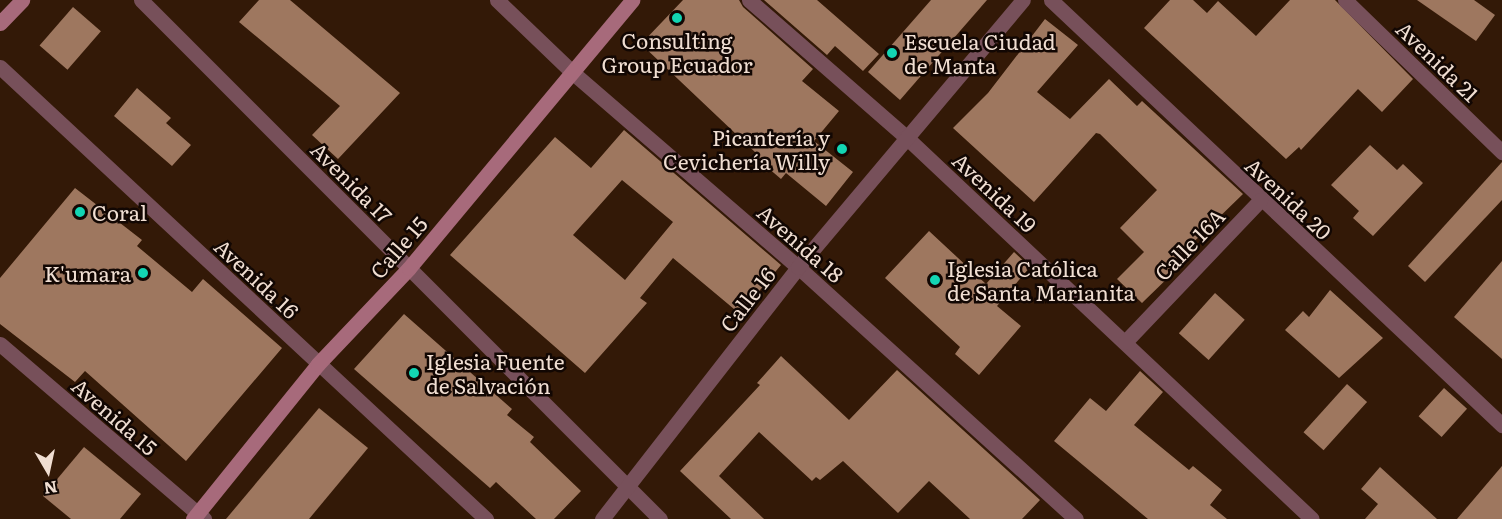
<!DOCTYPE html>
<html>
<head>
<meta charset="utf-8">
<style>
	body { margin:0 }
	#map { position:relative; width:1502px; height:519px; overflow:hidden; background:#331907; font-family:Literata,serif }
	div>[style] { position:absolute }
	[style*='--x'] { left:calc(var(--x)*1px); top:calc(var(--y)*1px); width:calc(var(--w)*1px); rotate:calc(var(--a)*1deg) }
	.building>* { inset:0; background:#9e775f; transform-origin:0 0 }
	.street>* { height:15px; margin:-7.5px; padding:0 7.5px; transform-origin:7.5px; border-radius:7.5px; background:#77505a }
	.secondary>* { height:15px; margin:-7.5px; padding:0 7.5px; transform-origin:7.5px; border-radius:7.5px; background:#a76a7b }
	.dots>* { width:16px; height:16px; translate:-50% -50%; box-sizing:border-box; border:3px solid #120703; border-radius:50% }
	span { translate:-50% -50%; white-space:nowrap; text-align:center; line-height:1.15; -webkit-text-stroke:5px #120703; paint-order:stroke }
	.poi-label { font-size:21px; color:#f0ded2 }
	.left { translate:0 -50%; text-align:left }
	.right { translate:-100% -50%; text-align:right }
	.street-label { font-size:21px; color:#f0ded2 }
	.north { position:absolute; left:18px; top:441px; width:60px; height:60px; -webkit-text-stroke:4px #120703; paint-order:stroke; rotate:171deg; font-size:16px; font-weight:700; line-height:24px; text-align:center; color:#f0ded2 }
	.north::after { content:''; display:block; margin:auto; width:21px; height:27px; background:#f0ded2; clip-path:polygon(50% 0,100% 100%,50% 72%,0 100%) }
</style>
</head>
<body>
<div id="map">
	<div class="building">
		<i style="clip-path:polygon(259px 0,290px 0,400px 93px,338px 159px,312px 135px,340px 106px,239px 22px)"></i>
		<i style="clip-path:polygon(683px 0,739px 0,743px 7px,813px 69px,802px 81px,839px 111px,814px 141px,853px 172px,826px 206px,786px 173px,781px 179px,754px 156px,756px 153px,641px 44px)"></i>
		<i style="clip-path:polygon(764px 0,817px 0,879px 54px,863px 71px,835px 46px,827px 55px)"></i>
		<i style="clip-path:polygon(931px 0,987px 0,900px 100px,868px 72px)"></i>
		<i style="clip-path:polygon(1170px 0,1193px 0,1207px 13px,1218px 1px,1256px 36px,1290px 0,1335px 0,1413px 79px,1382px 112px,1358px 89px,1301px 150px,1299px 147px,1286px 159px,1144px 28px)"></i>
		<i style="clip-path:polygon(1417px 0,1474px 0,1495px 15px,1476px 41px)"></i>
		<i style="left:73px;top:7px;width:37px;height:51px;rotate:41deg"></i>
		<i style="clip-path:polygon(1045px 19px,1078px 45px,1037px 92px,1070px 119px,1109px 79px,1137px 106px,1142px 101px,1243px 194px,1171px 264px,1177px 269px,1142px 303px,1117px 279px,1144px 252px,1120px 228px,1157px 190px,1100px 134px,1096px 133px,1034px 202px,953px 128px,988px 93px)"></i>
		<i style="clip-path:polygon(137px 88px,171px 118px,166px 123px,191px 145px,172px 166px,114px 116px)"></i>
		<i style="clip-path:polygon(evenodd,624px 130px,781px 265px,740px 314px,673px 258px,640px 298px,647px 303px,585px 373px,450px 255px,555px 137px,591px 168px,624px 130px,622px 180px,673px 222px,625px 280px,573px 235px,622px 180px)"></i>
		<i style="clip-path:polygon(1370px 145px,1397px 170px,1403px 164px,1423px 183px,1373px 236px,1353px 218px,1359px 211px,1331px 185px)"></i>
		<i style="clip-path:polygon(1502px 162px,1502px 200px,1425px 282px,1408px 266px)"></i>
		<i style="clip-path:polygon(75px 188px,142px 240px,137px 246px,192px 292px,203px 279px,282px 348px,186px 461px,85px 371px,75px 382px,0 324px,0 278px)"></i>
		<i style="clip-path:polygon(929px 231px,986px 284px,1014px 252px,1030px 267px,997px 306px,1021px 326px,979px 375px,955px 354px,960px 347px,885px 278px)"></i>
		<i style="clip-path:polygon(1502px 261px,1502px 359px,1454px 317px)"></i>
		<i style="clip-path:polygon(1330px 290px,1383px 338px,1339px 378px,1285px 330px,1303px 311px,1309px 317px)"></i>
		<i style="left:1215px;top:293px;width:40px;height:54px;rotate:42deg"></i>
		<i style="clip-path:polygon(404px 314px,512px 409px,507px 415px,534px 437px,530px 442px,581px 491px,554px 519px,536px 519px,496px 482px,490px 488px,354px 369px)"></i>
		<i style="clip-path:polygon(781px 356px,849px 420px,897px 370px,1040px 500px,1022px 519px,970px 519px,929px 481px,898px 513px,843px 461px,820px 480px,816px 477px,812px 481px,759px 432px,719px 476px,764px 519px,731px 519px,680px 471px,760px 385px,757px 383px)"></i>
		<i style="clip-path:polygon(1140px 371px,1163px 392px,1134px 425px,1189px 470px,1193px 466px,1222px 490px,1210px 505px,1227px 519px,1148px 519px,1054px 441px,1090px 398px,1106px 411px)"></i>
		<i style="left:1347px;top:384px;width:27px;height:65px;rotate:42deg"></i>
		<i style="left:1444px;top:388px;width:31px;height:38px;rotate:42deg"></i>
		<i style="clip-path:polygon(319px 408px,368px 448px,309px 519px,226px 519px)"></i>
		<i style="clip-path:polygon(84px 447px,141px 494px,120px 519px,71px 519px,43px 496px)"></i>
		<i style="clip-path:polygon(1502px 466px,1502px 519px,1457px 519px)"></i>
		<i style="clip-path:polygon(1380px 467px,1437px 519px,1365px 519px,1378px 504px,1361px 489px)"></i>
	</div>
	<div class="street">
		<i style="--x:141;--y:0;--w:734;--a:45"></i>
		<i style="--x:497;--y:0;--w:104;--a:43.8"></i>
		<i style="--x:572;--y:72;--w:298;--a:40.8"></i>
		<i style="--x:798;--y:267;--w:375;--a:42.2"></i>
		<i style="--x:749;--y:0;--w:208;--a:41.1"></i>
		<i style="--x:906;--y:137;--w:557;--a:43.26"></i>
		<i style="--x:1051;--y:0;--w:620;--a:43.3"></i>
		<i style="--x:1345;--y:0;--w:219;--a:44.1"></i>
		<i style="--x:0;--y:67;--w:664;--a:42.92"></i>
		<i style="--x:1125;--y:342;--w:196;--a:-46.4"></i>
		<i style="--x:0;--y:344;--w:269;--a:40.6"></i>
		<i style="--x:602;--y:519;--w:319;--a:-52.1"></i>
		<i style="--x:798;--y:267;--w:349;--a:-49.9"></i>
	</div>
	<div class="secondary">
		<i style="--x:0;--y:23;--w:32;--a:-46"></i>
		<i style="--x:193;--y:519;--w:199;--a:-51.1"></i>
		<i style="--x:318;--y:364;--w:132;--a:-46.5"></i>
		<i style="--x:409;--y:268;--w:349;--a:-50.2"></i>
	</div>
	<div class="dots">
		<i style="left:677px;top:18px;background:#13d5b3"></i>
		<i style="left:892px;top:53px;background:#13d5b3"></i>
		<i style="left:842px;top:149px;background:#13d5b3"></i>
		<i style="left:80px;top:212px;background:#13d5b3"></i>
		<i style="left:143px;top:273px;background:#13d5b3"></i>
		<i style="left:935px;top:280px;background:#13d5b3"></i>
		<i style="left:414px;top:373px;background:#13d5b3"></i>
	</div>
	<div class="poi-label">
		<span style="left:677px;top:52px">Consulting<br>Group Ecuador</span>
		<span class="left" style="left:904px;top:53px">Escuela Ciudad<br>de Manta</span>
		<span class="right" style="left:830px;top:149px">Picantería y<br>Cevichería Willy</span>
		<span class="left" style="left:92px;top:212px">Coral</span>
		<span class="left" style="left:947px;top:280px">Iglesia Católica<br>de Santa Marianita</span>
		<span class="right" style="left:131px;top:273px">K'umara</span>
		<span class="left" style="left:426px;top:373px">Iglesia Fuente<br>de Salvación</span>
	</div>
	<div class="street-label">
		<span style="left:1438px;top:61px;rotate:44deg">Avenida 21</span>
		<span style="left:352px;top:182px;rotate:45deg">Avenida 17</span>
		<span style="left:995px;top:192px;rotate:43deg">Avenida 19</span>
		<span style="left:1289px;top:198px;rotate:43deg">Avenida 20</span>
		<span style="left:801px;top:243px;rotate:41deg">Avenida 18</span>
		<span style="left:1189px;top:244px;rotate:-46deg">Calle 16A</span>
		<span style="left:398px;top:247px;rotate:-49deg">Calle 15</span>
		<span style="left:257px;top:278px;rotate:43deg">Avenida 16</span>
		<span style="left:747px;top:299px;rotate:-52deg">Calle 16</span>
		<span style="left:115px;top:416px;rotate:41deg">Avenida 15</span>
	</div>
	<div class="north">N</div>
</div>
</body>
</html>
